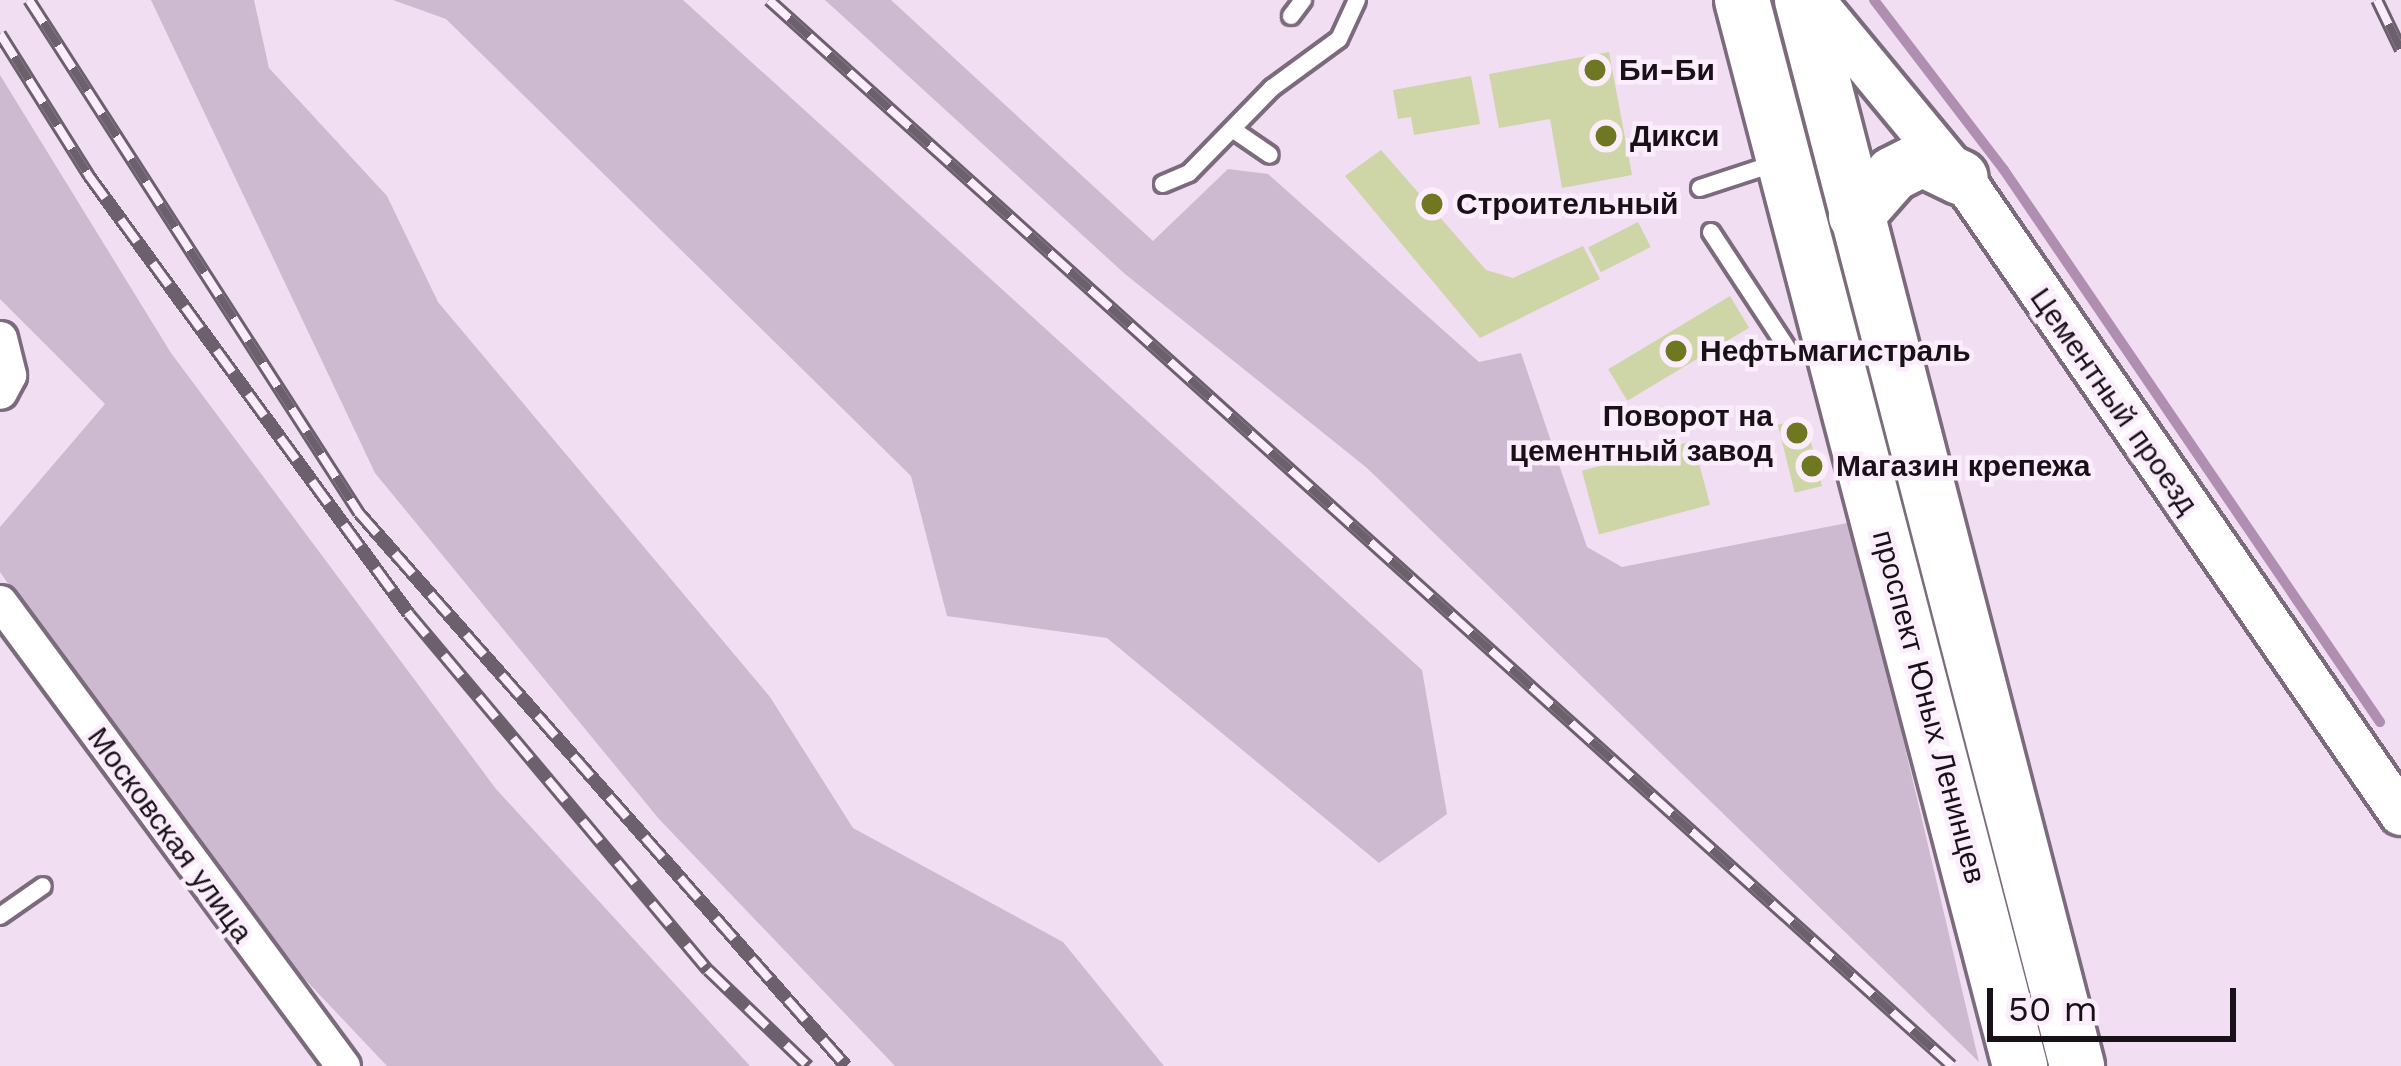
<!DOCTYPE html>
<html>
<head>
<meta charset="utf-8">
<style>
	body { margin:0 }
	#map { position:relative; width:2401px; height:1066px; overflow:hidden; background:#f1def3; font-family:"Work Sans",sans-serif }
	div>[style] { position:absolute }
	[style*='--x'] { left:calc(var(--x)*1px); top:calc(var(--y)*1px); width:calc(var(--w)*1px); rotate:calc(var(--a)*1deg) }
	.green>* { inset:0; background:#cebad0 }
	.stream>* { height:10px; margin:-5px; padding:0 5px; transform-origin:5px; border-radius:5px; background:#af8eb1 }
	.building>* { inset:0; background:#ced5a6; transform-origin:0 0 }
	.roads { filter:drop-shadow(3px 0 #7c6b7d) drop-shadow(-3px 0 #7c6b7d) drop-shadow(0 3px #7c6b7d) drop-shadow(0 -3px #7c6b7d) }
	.service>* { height:16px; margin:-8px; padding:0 8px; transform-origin:8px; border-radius:8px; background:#fff }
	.minor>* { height:33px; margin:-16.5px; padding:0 16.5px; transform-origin:16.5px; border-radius:16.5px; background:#fff }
	.tertiary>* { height:42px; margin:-21px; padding:0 21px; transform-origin:21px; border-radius:21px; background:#fff }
	.primary>* { height:54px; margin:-27px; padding:0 27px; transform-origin:27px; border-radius:27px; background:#fff }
	.rail>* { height:14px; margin-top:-7px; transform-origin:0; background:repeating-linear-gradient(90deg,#fcedfd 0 27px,#6b606c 0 54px); box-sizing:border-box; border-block:3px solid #6b606c }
	.dots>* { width:33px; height:33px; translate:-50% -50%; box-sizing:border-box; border:6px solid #fcedfd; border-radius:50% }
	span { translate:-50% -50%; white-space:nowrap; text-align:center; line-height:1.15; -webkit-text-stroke:9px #fcedfd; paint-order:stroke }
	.poi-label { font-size:30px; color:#181218; font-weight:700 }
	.left { translate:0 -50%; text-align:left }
	.right { translate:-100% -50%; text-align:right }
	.street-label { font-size:30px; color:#181218 }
	.scale { position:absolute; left:1987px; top:988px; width:249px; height:54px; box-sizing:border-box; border:6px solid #181218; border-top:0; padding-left:15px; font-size:36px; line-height:42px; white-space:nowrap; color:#181218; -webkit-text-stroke:9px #fcedfd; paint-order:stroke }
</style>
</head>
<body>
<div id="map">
	<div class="green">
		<i style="clip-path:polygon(151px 0,254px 0,269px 68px,387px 196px,438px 302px,770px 697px,853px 828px,1063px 942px,1164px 1066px,895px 1066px,659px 819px,375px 473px)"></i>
		<i style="clip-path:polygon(393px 0,683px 0,1422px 670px,1447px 814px,1379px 863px,1107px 638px,947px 616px,911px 476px,446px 19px)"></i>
		<i style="clip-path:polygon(825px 0,891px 0,1153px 241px,1228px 169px,1268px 174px,1479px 362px,1521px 353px,1587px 547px,1622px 567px,1852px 522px,1979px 1062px,1367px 468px,1125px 274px)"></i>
		<i style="clip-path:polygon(0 75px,171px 353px,496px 789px,750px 1066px,387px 1066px,230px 900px,0 572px,0 527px,105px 404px,0 299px)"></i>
	</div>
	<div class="stream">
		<i style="--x:1874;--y:0;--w:214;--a:52.6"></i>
		<i style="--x:2004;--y:170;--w:668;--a:55.74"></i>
	</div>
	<div class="building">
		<i style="clip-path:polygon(1609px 52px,1632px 175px,1562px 188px,1550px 119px,1499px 128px,1489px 74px)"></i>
		<i style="clip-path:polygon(1471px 76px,1480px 124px,1414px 135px,1411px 117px,1398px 119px,1393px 90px)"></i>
		<i style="clip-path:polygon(1381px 150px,1486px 270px,1513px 278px,1583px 246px,1600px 279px,1480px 338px,1345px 176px)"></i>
		<i style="left:1638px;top:222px;width:28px;height:56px;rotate:63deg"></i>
		<i style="left:1730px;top:296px;width:37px;height:142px;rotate:59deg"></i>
		<i style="left:1805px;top:418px;width:70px;height:28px;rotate:76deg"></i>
		<i style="left:1693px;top:441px;width:66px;height:115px;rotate:75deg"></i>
	</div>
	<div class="roads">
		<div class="service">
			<i style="--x:1291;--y:16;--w:20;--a:-53"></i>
			<i style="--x:1235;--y:131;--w:42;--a:34.4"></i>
			<i style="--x:1163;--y:184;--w:28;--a:-23"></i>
			<i style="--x:1189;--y:173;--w:119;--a:-45.7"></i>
			<i style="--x:1272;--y:88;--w:83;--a:-36.2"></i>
			<i style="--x:1339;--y:39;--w:43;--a:-65.2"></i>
			<i style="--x:1700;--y:188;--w:83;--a:-18.2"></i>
			<i style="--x:1711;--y:232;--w:146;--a:56.7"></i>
			<i style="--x:0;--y:916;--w:52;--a:-34.9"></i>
		</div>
		<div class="minor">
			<i style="--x:0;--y:338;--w:38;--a:76"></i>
			<i style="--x:9;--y:375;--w:19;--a:118"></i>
			<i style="--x:0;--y:602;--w:577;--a:53.53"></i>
		</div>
		<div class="tertiary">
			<i style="--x:1813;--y:0;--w:248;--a:50.4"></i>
			<i style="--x:1971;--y:191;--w:757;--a:55.39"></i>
		</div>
		<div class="primary">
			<i style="--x:1742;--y:0;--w:1102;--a:75.38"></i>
			<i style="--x:1802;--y:0;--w:1101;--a:75.53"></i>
			<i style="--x:1856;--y:216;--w:56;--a:-48.6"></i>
			<i style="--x:1893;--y:174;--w:33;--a:-27"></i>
			<i style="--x:1922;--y:159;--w:43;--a:26"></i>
		</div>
	</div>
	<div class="rail">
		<i style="--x:29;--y:0;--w:610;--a:57.25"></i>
		<i style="--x:359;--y:513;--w:737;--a:48.63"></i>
		<i style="--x:769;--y:0;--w:1592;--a:42.02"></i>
		<i style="--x:2377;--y:0;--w:55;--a:64.4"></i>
		<i style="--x:0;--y:34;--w:168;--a:57.9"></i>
		<i style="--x:89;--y:176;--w:542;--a:53.85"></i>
		<i style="--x:409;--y:614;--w:465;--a:50"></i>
		<i style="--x:708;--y:970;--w:139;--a:43.8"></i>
	</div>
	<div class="dots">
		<i style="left:1595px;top:70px;background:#707721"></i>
		<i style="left:1606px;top:136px;background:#707721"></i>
		<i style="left:1432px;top:204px;background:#707721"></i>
		<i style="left:1676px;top:351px;background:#707721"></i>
		<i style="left:1797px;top:433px;background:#707721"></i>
		<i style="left:1812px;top:466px;background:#707721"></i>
	</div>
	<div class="poi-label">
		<span class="left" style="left:1619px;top:70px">Би-Би</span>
		<span class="left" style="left:1630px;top:136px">Дикси</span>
		<span class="left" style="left:1456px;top:204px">Строительный</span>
		<span class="left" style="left:1700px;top:351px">Нефтьмагистраль</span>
		<span class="right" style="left:1773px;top:433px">Поворот на<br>цементный завод</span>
		<span class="left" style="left:1836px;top:466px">Магазин крепежа</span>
	</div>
	<div class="street-label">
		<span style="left:2114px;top:401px;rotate:55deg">Цементный проезд</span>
		<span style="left:1929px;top:707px;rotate:75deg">проспект Юных Ленинцев</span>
		<span style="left:170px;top:835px;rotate:54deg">Московская улица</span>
	</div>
	<div class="scale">50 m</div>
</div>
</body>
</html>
